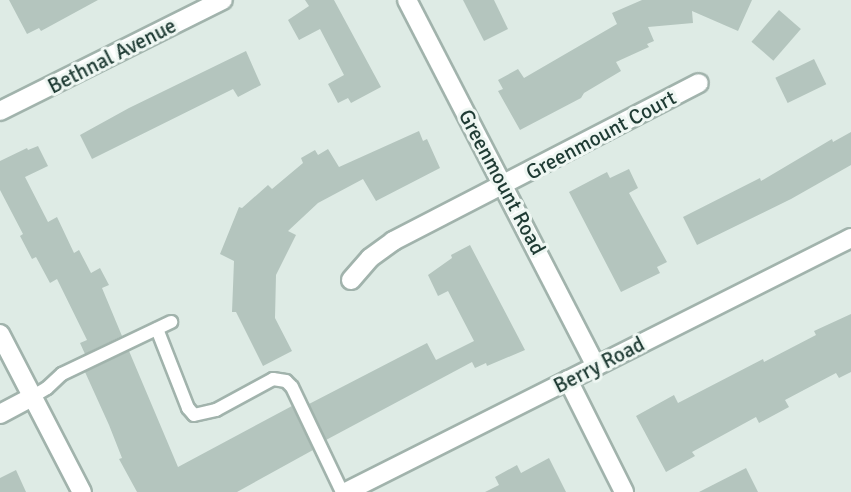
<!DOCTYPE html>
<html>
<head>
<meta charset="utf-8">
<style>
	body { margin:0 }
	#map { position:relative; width:851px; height:492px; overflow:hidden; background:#deebe5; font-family:Signika,sans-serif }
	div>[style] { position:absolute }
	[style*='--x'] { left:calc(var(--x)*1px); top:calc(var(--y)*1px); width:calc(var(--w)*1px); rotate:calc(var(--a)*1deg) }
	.building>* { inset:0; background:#b4c5be; transform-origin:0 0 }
	.roads { filter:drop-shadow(2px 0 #a1b3ac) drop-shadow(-2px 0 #a1b3ac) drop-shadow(0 2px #a1b3ac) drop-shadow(0 -2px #a1b3ac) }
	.service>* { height:12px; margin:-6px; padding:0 6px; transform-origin:6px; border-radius:6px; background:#fff }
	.minor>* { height:18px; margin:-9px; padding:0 9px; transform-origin:9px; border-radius:9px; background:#fff }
	.tertiary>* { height:18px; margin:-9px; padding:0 9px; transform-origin:9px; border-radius:9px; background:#fff }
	span { translate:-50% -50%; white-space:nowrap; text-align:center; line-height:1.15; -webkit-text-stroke:6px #eff7f3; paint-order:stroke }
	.street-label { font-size:21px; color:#1f3b34 }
</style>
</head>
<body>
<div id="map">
	<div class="building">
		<i style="clip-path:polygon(9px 0,98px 0,41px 31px,39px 28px,27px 34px)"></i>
		<i style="clip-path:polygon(305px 0,334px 0,381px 87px,351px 103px,348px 98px,338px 103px,328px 84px,344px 75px,320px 29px,299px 40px,288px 20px,309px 6px)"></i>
		<i style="clip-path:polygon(463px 0,494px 0,508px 29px,484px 41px)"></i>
		<i style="clip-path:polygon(642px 0,752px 0,738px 31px,692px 11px,693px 23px,648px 27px,654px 41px,647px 44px,649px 47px,616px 62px,621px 71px,584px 93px,581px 98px,520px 130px,498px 91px,503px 89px,498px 80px,518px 69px,524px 78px,617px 24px,612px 13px)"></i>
		<i style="left:779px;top:10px;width:29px;height:42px;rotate:41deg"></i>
		<i style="clip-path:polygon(246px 51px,261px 85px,238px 97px,233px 89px,92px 159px,80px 135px,129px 108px)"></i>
		<i style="left:814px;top:59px;width:28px;height:43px;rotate:64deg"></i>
		<i style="clip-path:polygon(419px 131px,423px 141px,427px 139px,440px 168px,376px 201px,363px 179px,318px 203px,288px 231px,296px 235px,276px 275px,275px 318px,292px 351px,263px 366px,236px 312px,232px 312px,234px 261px,220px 254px,239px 207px,242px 208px,268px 185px,272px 189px,303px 163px,301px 158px,315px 150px,318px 155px,328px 149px,339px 167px)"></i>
		<i style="clip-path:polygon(851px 132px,851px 165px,791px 199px,697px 245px,683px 217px,760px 178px,761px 181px,832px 139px,833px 142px)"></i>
		<i style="clip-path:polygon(38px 146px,48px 166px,25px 177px,48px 222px,57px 217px,74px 253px,79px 250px,91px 273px,100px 268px,109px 285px,102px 288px,122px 336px,85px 354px,80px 343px,87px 340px,57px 279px,50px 283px,36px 257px,32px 259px,20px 236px,23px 234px,0 190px,0 161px,27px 148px,28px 150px)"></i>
		<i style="clip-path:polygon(629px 169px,638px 188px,629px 193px,667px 262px,657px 267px,660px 273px,621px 292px,569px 192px,607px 172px,610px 178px)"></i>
		<i style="clip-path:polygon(470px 245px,525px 350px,487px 366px,486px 363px,475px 368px,472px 362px,326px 440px,309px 404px,427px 343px,436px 360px,474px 341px,448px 291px,438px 296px,428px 275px,452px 258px,451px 255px)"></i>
		<i style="clip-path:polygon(851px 314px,851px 372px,839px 378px,836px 373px,785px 400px,789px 407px,759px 423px,756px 417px,692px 452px,695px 456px,666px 472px,636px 416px,674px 395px,678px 403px,763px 359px,764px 362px,816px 335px,814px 331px)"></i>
		<i style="clip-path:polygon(129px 351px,178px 467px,292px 406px,313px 450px,237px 492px,137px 492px,119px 459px,122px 458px,109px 425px,85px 372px)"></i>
		<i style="clip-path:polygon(549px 458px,566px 492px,485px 492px,499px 485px,495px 477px,517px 465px,521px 473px)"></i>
		<i style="clip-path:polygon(746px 468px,758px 492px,699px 492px)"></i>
		<i style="clip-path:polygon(16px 470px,26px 492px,0 492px,0 478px)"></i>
	</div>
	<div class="roads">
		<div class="service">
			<i style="--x:157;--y:329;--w:85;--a:68.6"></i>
			<i style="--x:188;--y:408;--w:9;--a:49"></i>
			<i style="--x:194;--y:415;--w:23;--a:-13"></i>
			<i style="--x:216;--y:410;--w:65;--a:-28.5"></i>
			<i style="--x:273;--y:379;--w:13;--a:9"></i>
			<i style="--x:286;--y:381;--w:8;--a:45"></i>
			<i style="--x:292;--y:387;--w:116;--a:64.5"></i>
			<i style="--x:32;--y:397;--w:17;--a:-31"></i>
			<i style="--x:47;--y:388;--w:21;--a:-43"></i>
			<i style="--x:62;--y:374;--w:121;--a:-25.5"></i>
		</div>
		<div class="minor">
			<i style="--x:407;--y:0;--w:412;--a:62.7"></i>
			<i style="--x:0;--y:111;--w:249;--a:-26.5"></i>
			<i style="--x:351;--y:280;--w:29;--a:-49"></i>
			<i style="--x:370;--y:258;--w:29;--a:-36"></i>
			<i style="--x:393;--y:241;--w:344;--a:-27.3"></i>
			<i style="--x:568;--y:380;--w:125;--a:63.4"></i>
			<i style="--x:0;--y:414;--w:36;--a:-28"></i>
		</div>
		<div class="tertiary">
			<i style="--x:0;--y:334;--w:178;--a:62.6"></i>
			<i style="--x:346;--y:492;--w:565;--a:-26.7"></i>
		</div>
	</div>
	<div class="street-label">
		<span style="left:112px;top:56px;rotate:-27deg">Bethnal Avenue</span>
		<span style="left:601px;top:135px;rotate:-28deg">Greenmount Court</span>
		<span style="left:502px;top:182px;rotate:62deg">Greenmount Road</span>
		<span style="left:599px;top:365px;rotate:-27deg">Berry Road</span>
	</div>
</div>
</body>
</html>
